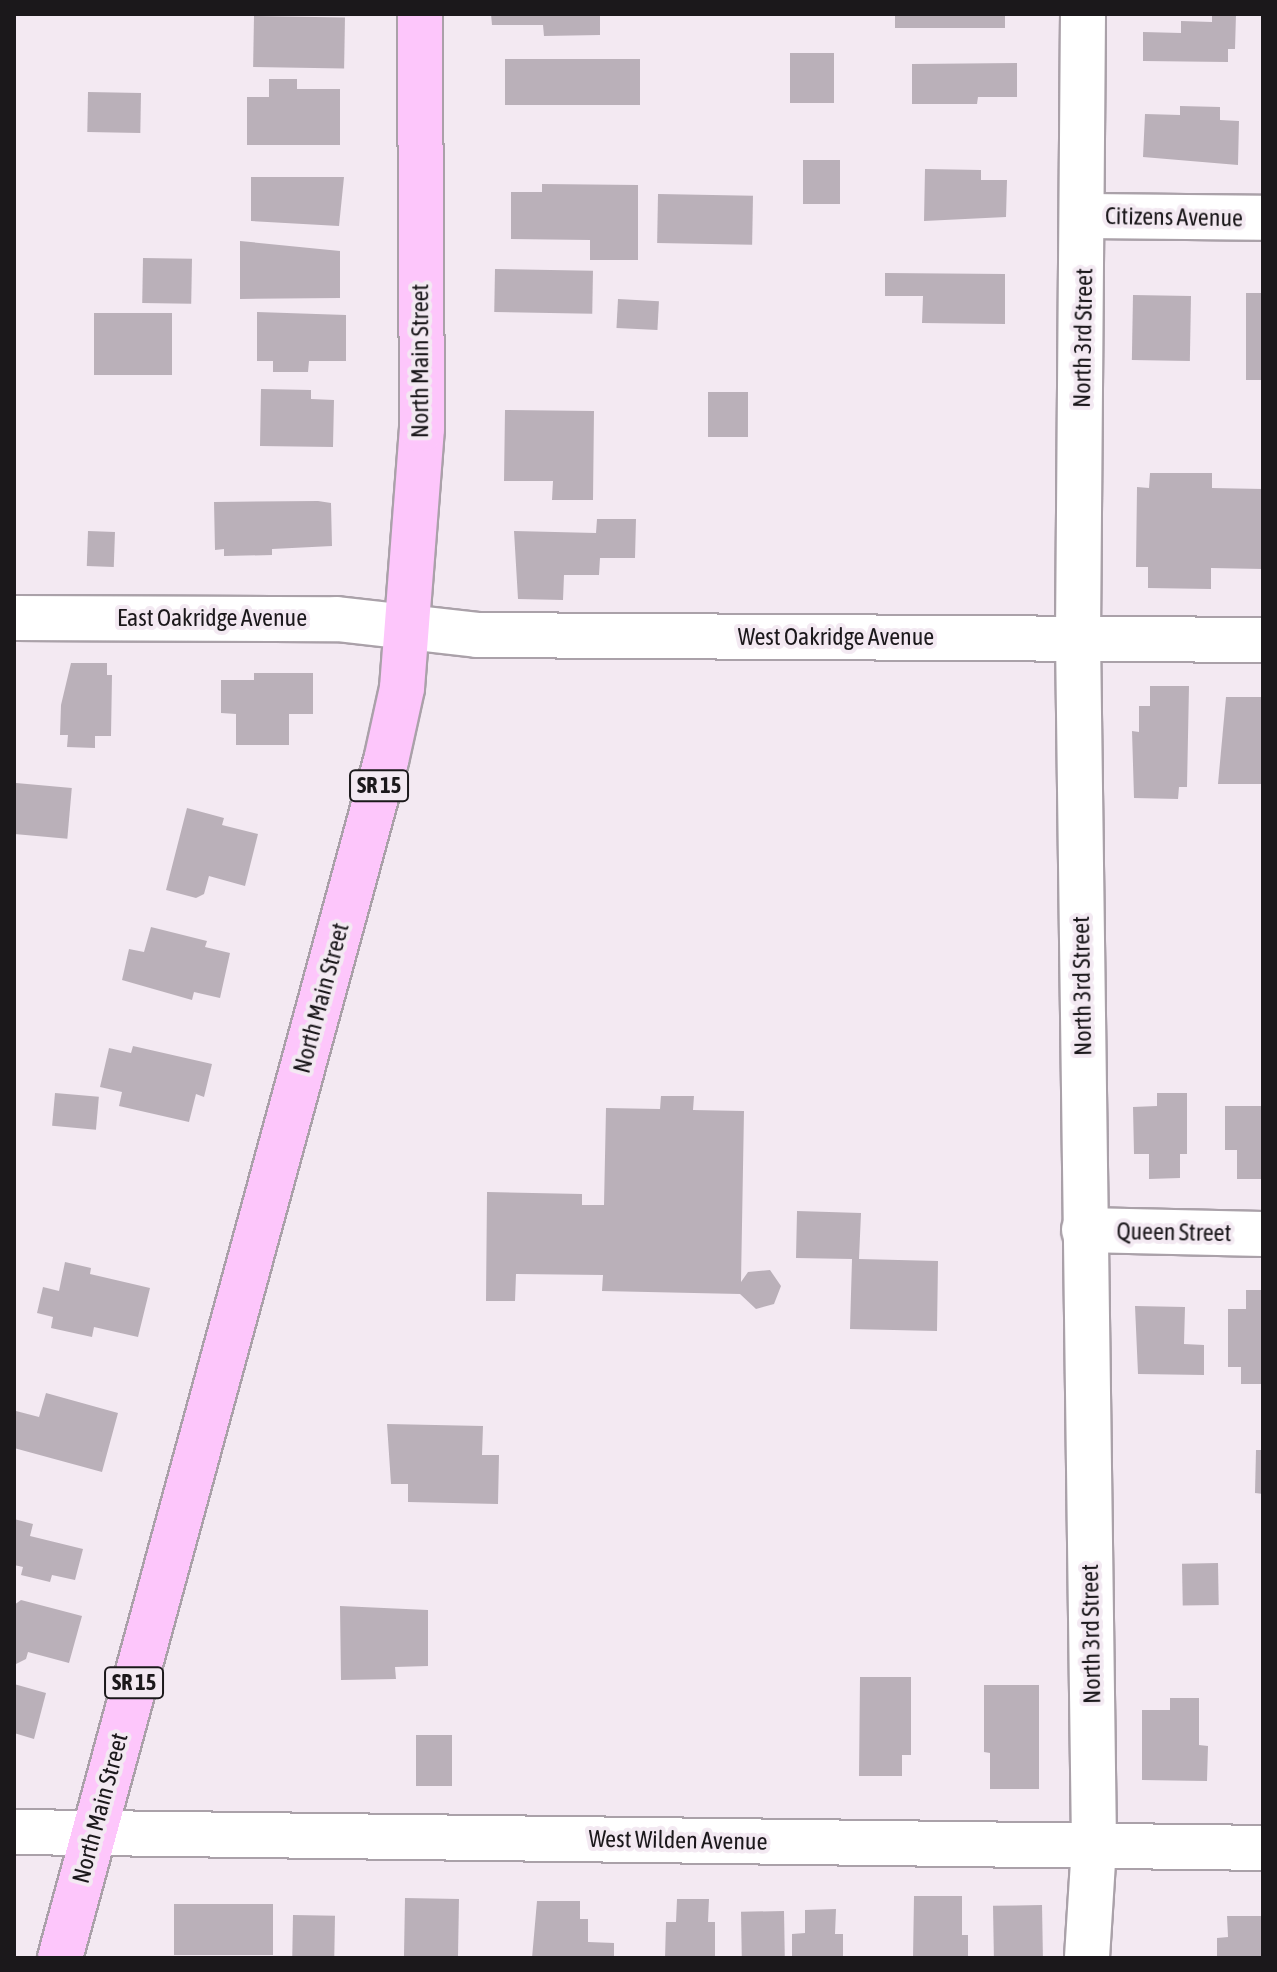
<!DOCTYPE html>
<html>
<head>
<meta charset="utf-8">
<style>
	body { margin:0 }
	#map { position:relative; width:1277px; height:1972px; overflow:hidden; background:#f3e9f2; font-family:"Asap Condensed",sans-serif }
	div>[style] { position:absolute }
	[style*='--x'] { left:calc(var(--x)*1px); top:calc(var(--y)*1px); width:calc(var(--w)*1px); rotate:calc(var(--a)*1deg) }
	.building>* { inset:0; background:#bab0b9; transform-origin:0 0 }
	.roads { filter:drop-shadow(2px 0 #aaa1a9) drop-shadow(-2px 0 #aaa1a9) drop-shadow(0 2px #aaa1a9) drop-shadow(0 -2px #aaa1a9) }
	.minor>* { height:44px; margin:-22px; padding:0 22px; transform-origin:22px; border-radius:22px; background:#fff }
	.major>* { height:44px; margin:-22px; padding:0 22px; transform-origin:22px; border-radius:22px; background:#fdc6fb }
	span { translate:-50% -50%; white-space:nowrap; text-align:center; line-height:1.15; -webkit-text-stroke:8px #f3e9f2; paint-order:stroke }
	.shield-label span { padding:2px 6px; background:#f3e9f2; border:2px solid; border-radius:6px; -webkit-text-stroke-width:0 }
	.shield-label { font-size:22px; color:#1b181b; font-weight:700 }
	.street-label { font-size:24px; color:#1b181b }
	.frame { position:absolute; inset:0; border:16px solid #1b181b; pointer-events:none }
</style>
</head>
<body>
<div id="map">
	<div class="building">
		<i style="clip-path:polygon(491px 14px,600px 14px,600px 35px,544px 36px,543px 25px,492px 25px)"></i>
		<i style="left:895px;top:14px;width:110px;height:14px"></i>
		<i style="clip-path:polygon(1212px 14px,1236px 14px,1235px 49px,1228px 49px,1228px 62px,1143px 61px,1143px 32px,1181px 33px,1181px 21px,1212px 22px)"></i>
		<i style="left:254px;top:16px;width:91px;height:51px;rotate:1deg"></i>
		<i style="left:790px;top:53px;width:44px;height:50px"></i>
		<i style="left:505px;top:59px;width:135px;height:46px"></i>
		<i style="clip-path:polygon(1017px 63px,1017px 97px,978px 97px,977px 104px,912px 104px,912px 64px)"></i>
		<i style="clip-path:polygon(269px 79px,297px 79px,297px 89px,340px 89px,340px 145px,247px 145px,247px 97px,269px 97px)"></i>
		<i style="left:88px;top:92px;width:53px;height:40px;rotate:1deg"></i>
		<i style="clip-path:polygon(1180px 106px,1220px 107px,1220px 120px,1239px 121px,1238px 165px,1143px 157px,1145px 114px,1180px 115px)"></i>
		<i style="left:803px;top:160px;width:37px;height:44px"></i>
		<i style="clip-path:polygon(925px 169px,981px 170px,981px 180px,1007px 180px,1006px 217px,924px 221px)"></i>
		<i style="clip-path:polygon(251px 177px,344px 177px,339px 226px,251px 221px)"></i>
		<i style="clip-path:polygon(542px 184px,638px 185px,638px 260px,590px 260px,590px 240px,511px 239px,511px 192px,542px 192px)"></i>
		<i style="left:658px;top:194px;width:95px;height:49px;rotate:1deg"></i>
		<i style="clip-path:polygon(240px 241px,340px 251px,340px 298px,240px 299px)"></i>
		<i style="left:143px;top:258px;width:49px;height:45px;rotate:1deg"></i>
		<i style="left:495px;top:269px;width:98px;height:43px;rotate:1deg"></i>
		<i style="clip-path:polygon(885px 273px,1005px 274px,1005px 324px,922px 323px,923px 296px,885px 296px)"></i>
		<i style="left:1246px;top:293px;width:17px;height:87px"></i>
		<i style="left:1133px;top:295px;width:58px;height:65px;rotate:1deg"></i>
		<i style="left:618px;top:299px;width:41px;height:29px;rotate:3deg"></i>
		<i style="clip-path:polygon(257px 312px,346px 315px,346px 361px,309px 361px,308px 372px,273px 372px,273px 361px,257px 361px)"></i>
		<i style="left:94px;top:313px;width:78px;height:62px"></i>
		<i style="clip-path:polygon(261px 389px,311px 390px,311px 399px,334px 400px,333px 447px,260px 446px)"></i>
		<i style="left:708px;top:392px;width:40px;height:45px"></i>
		<i style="clip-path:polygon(505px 410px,594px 411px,593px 500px,552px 500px,553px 481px,504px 481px)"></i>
		<i style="clip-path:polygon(1150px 473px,1212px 473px,1212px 488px,1263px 489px,1263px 569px,1211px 568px,1211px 589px,1148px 588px,1148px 567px,1136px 567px,1137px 487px,1149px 488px)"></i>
		<i style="clip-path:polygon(318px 501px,331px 503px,332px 546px,272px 549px,272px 555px,224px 556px,224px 549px,215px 550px,214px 502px)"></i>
		<i style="clip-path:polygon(597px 519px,636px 519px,635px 558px,600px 558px,599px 575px,564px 575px,563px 600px,518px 599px,514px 531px,596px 533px)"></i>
		<i style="left:88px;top:531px;width:27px;height:35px;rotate:2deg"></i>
		<i style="clip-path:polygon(71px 663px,107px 663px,107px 675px,112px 675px,111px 736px,95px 736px,95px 748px,67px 747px,68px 735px,60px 735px,61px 705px)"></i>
		<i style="clip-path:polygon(254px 673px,313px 673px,313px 714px,289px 714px,289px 745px,236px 745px,236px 714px,221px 713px,221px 680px,254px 680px)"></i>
		<i style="clip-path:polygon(1150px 686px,1189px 686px,1187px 787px,1179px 787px,1178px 799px,1134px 798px,1132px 731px,1139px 732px,1139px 706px,1150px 706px)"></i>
		<i style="clip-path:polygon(1226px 697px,1263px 697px,1263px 784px,1218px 784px)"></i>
		<i style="left:16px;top:783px;width:56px;height:51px;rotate:5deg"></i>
		<i style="clip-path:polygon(187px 808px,224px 818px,222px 825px,258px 834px,245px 886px,209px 876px,204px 894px,196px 898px,166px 890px)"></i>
		<i style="clip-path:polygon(151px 927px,207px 941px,205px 947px,230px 953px,220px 998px,194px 992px,192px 1000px,122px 980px,129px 949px,144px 952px)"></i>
		<i style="clip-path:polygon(133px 1046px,212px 1064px,204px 1097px,196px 1094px,189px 1122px,119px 1106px,122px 1092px,100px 1087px,109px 1048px,131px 1053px)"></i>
		<i style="left:55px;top:1093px;width:44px;height:33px;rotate:5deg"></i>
		<i style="clip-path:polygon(1157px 1093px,1187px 1093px,1187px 1154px,1180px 1154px,1180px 1178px,1149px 1179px,1149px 1154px,1134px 1154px,1133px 1107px,1157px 1106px)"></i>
		<i style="clip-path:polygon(661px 1096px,694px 1096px,693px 1110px,744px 1111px,741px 1282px,748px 1272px,770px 1270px,781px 1286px,774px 1304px,756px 1309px,740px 1294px,602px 1291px,603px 1275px,516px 1274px,515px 1301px,486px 1301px,487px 1192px,582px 1194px,582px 1205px,604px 1205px,606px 1108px,660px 1109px)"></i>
		<i style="clip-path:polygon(1225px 1106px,1263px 1106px,1263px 1179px,1237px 1179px,1237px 1150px,1225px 1150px)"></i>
		<i style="clip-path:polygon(797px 1211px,861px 1213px,859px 1259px,938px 1261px,937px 1331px,850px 1329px,852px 1259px,796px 1258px)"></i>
		<i style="clip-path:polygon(65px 1262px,91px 1268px,90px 1274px,150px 1288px,138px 1337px,94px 1327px,92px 1337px,51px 1328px,53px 1317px,37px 1313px,43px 1287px,59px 1291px)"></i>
		<i style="clip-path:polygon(1246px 1290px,1263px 1290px,1263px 1384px,1241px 1384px,1241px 1367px,1228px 1367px,1228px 1309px,1246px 1309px)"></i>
		<i style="clip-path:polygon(1135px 1306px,1185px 1307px,1184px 1344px,1204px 1345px,1204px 1375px,1138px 1374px)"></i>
		<i style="clip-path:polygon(46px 1393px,118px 1413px,102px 1472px,14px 1448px,16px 1411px,39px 1417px)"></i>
		<i style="clip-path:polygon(387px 1424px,483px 1426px,482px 1455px,499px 1455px,498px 1504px,408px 1502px,408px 1484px,391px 1484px)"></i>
		<i style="clip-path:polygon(1256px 1450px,1263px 1450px,1263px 1494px,1255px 1493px)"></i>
		<i style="clip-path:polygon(14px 1519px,33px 1524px,30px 1536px,83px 1549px,75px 1580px,52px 1575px,50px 1582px,21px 1575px,23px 1567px,14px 1565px)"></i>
		<i style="left:1218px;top:1563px;width:42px;height:36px;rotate:89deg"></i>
		<i style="clip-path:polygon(21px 1600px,82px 1616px,69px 1663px,28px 1652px,26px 1659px,14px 1665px,14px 1605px)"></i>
		<i style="clip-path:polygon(340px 1606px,428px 1610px,428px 1666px,395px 1667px,396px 1679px,341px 1680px)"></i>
		<i style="clip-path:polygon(860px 1677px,911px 1677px,911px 1755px,902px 1755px,902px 1776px,859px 1776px)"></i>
		<i style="clip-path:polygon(14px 1684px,46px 1693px,34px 1739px,14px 1733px)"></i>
		<i style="clip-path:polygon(984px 1685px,1039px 1685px,1039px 1789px,990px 1789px,990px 1753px,984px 1752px)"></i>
		<i style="clip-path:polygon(1170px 1698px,1199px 1698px,1199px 1745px,1208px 1746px,1207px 1781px,1142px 1780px,1142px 1710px,1170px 1710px)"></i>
		<i style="left:416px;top:1735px;width:36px;height:51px"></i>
		<i style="clip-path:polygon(914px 1896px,962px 1896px,962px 1935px,968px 1935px,968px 1958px,913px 1958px)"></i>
		<i style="left:405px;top:1898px;width:54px;height:60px;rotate:1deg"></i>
		<i style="clip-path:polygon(677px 1899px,709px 1899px,708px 1922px,715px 1922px,715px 1958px,665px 1958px,666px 1922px,676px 1922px)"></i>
		<i style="clip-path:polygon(537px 1901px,580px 1901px,580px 1919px,588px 1919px,588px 1942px,614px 1943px,614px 1958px,532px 1958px)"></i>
		<i style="left:174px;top:1904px;width:99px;height:51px"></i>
		<i style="left:1042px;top:1905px;width:53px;height:49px;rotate:89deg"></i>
		<i style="clip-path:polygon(836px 1909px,835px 1934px,843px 1934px,843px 1958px,792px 1958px,792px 1934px,805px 1933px,805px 1910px)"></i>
		<i style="left:784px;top:1911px;width:47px;height:43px;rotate:89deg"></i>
		<i style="left:293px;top:1915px;width:42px;height:43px;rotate:1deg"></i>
		<i style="clip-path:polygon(1227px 1916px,1263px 1916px,1263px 1958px,1217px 1958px,1217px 1938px,1228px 1937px)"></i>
	</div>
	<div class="roads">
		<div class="minor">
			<i style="--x:1083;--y:14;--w:624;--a:90.46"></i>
			<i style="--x:1078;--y:638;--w:1208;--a:89.24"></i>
			<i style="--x:1094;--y:1846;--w:112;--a:93.6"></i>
			<i style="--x:1085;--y:216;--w:178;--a:0.6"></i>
			<i style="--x:14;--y:618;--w:323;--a:0.2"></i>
			<i style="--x:337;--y:619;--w:141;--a:6.5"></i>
			<i style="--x:477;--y:635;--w:786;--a:0.36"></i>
			<i style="--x:1084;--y:1230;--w:179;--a:1.3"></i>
			<i style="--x:14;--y:1832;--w:1249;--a:0.73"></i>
		</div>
		<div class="major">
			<i style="--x:60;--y:1958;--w:1241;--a:-74.77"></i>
			<i style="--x:386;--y:761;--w:75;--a:-77.6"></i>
			<i style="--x:402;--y:688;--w:260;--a:-85.6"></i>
			<i style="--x:422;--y:429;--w:415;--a:-90.3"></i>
		</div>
	</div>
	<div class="shield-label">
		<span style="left:379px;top:786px">SR 15</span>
		<span style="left:134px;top:1683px">SR 15</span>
	</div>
	<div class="street-label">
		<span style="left:1174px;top:217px;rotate:1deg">Citizens Avenue</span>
		<span style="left:1083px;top:338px;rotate:-89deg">North 3rd Street</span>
		<span style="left:420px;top:361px;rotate:-90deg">North Main Street</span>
		<span style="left:212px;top:618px">East Oakridge Avenue</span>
		<span style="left:836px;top:637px">West Oakridge Avenue</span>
		<span style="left:1082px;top:986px;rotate:-91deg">North 3rd Street</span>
		<span style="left:321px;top:998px;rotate:-75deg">North Main Street</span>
		<span style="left:1174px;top:1232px;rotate:1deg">Queen Street</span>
		<span style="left:1091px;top:1634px;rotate:-91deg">North 3rd Street</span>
		<span style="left:100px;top:1808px;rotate:-75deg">North Main Street</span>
		<span style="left:678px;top:1840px;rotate:1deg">West Wilden Avenue</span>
	</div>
	<div class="frame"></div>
</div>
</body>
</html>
